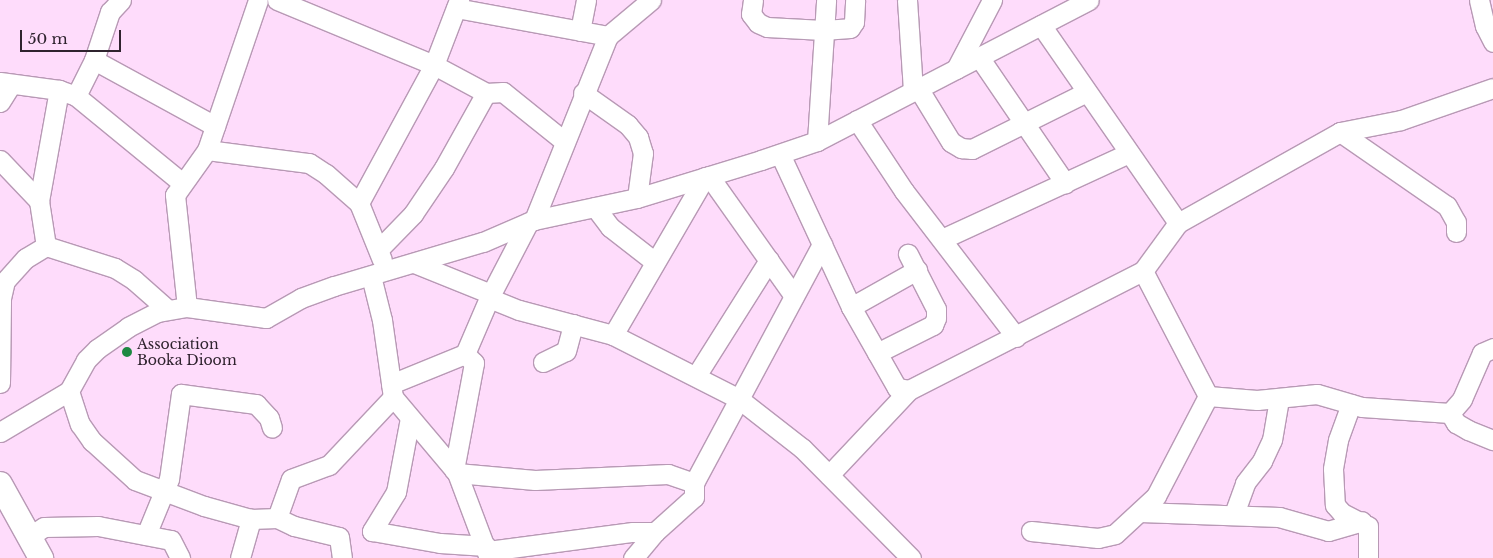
<!DOCTYPE html>
<html>
<head>
<meta charset="utf-8">
<style>
	body { margin:0 }
	#map { position:relative; width:1493px; height:558px; overflow:hidden; background:#fedcfb; font-family:"Libre Baskerville",serif }
	div>[style] { position:absolute }
	[style*='--x'] { left:calc(var(--x)*1px); top:calc(var(--y)*1px); width:calc(var(--w)*1px); rotate:calc(var(--a)*1deg) }
	.roads { filter:drop-shadow(1px 0 #b899b5) drop-shadow(-1px 0 #b899b5) drop-shadow(0 1px #b899b5) drop-shadow(0 -1px #b899b5) }
	.minor>* { height:19px; margin:-9.5px; padding:0 9.5px; transform-origin:9.5px; border-radius:9.5px; background:#fff }
	.major>* { height:24px; margin:-12px; padding:0 12px; transform-origin:12px; border-radius:12px; background:#fff }
	.dots>* { width:14px; height:14px; translate:-50% -50%; box-sizing:border-box; border:2px solid #fedcfb; border-radius:50% }
	span { translate:-50% -50%; white-space:nowrap; text-align:center; line-height:1.15; -webkit-text-stroke:5px #fedcfb; paint-order:stroke }
	.poi-label { font-size:14px; color:#2f232e }
	.left { translate:0 -50%; text-align:left }
	.scale { position:absolute; left:20px; top:30px; width:101px; height:22px; box-sizing:border-box; border:2px solid #2f232e; border-top:0; padding-left:6px; font-size:15px; line-height:18px; white-space:nowrap; color:#2f232e; -webkit-text-stroke:4px #fedcfb; paint-order:stroke }
</style>
</head>
<body>
<div id="map">
	<div class="roads">
		<div class="minor">
			<i style="--x:277;--y:0;--w:170;--a:22.5"></i>
			<i style="--x:434;--y:65;--w:59;--a:28.3"></i>
			<i style="--x:753;--y:0;--w:14;--a:98"></i>
			<i style="--x:751;--y:14;--w:11;--a:52"></i>
			<i style="--x:758;--y:23;--w:10;--a:24"></i>
			<i style="--x:767;--y:27;--w:56;--a:3.1"></i>
			<i style="--x:823;--y:30;--w:27;--a:-4"></i>
			<i style="--x:850;--y:28;--w:7;--a:-56"></i>
			<i style="--x:854;--y:22;--w:22;--a:-87"></i>
			<i style="--x:907;--y:0;--w:91;--a:86.2"></i>
			<i style="--x:1479;--y:0;--w:27;--a:77"></i>
			<i style="--x:1485;--y:26;--w:18;--a:63"></i>
			<i style="--x:456;--y:8;--w:155;--a:10.4"></i>
			<i style="--x:1041;--y:25;--w:241;--a:55.3"></i>
			<i style="--x:580;--y:31;--w:32;--a:-79"></i>
			<i style="--x:979;--y:57;--w:153;--a:55.7"></i>
			<i style="--x:94;--y:60;--w:138;--a:28.6"></i>
			<i style="--x:956;--y:69;--w:78;--a:-62.4"></i>
			<i style="--x:0;--y:82;--w:60;--a:7.7"></i>
			<i style="--x:59;--y:90;--w:18;--a:19"></i>
			<i style="--x:76;--y:96;--w:136;--a:39.3"></i>
			<i style="--x:918;--y:88;--w:63;--a:58.6"></i>
			<i style="--x:951;--y:142;--w:12;--a:31"></i>
			<i style="--x:961;--y:148;--w:11;--a:5"></i>
			<i style="--x:972;--y:149;--w:128;--a:-26.4"></i>
			<i style="--x:583;--y:93;--w:55;--a:35.4"></i>
			<i style="--x:628;--y:125;--w:16;--a:50"></i>
			<i style="--x:638;--y:137;--w:17;--a:73"></i>
			<i style="--x:643;--y:153;--w:45;--a:97.6"></i>
			<i style="--x:76;--y:96;--w:40;--a:-63.4"></i>
			<i style="--x:94;--y:60;--w:51;--a:-71.6"></i>
			<i style="--x:110;--y:12;--w:16;--a:-47"></i>
			<i style="--x:0;--y:102;--w:19;--a:-58"></i>
			<i style="--x:857;--y:120;--w:85;--a:56.5"></i>
			<i style="--x:904;--y:191;--w:184;--a:52.5"></i>
			<i style="--x:1340;--y:132;--w:130;--a:34.7"></i>
			<i style="--x:1447;--y:206;--w:18;--a:61"></i>
			<i style="--x:1456;--y:222;--w:10;--a:90"></i>
			<i style="--x:817;--y:141;--w:141;--a:-86.3"></i>
			<i style="--x:207;--y:150;--w:103;--a:7.3"></i>
			<i style="--x:309;--y:163;--w:20;--a:33"></i>
			<i style="--x:326;--y:174;--w:44;--a:41.3"></i>
			<i style="--x:359;--y:203;--w:61;--a:68"></i>
			<i style="--x:780;--y:154;--w:169;--a:65.1"></i>
			<i style="--x:851;--y:307;--w:93;--a:60.4"></i>
			<i style="--x:897;--y:388;--w:12;--a:9"></i>
			<i style="--x:0;--y:160;--w:57;--a:46.4"></i>
			<i style="--x:39;--y:201;--w:46;--a:81.2"></i>
			<i style="--x:709;--y:176;--w:147;--a:54.7"></i>
			<i style="--x:705;--y:177;--w:183;--a:120.2"></i>
			<i style="--x:613;--y:335;--w:141;--a:26.9"></i>
			<i style="--x:739;--y:399;--w:80;--a:37.9"></i>
			<i style="--x:802;--y:448;--w:155;--a:45.3"></i>
			<i style="--x:39;--y:201;--w:113;--a:-79.8"></i>
			<i style="--x:359;--y:203;--w:157;--a:-61.5"></i>
			<i style="--x:434;--y:65;--w:70;--a:-69"></i>
			<i style="--x:595;--y:207;--w:25;--a:53"></i>
			<i style="--x:610;--y:227;--w:57;--a:37.9"></i>
			<i style="--x:534;--y:220;--w:198;--a:-68.1"></i>
			<i style="--x:608;--y:36;--w:56;--a:-39.9"></i>
			<i style="--x:942;--y:239;--w:206;--a:-24.7"></i>
			<i style="--x:379;--y:249;--w:49;--a:-45.8"></i>
			<i style="--x:413;--y:214;--w:55;--a:-56"></i>
			<i style="--x:444;--y:168;--w:86;--a:-60.8"></i>
			<i style="--x:486;--y:93;--w:17;--a:-3"></i>
			<i style="--x:503;--y:92;--w:78;--a:38.8"></i>
			<i style="--x:414;--y:263;--w:83;--a:21.9"></i>
			<i style="--x:1143;--y:271;--w:141;--a:62.5"></i>
			<i style="--x:371;--y:276;--w:45;--a:76"></i>
			<i style="--x:382;--y:320;--w:78;--a:81.9"></i>
			<i style="--x:393;--y:397;--w:99;--a:49.9"></i>
			<i style="--x:457;--y:473;--w:91;--a:69.4"></i>
			<i style="--x:489;--y:298;--w:32;--a:22"></i>
			<i style="--x:519;--y:310;--w:97;--a:14.9"></i>
			<i style="--x:187;--y:307;--w:113;--a:-96.1"></i>
			<i style="--x:175;--y:195;--w:55;--a:-54.6"></i>
			<i style="--x:207;--y:150;--w:158;--a:-71.2"></i>
			<i style="--x:851;--y:307;--w:76;--a:-29.3"></i>
			<i style="--x:877;--y:353;--w:63;--a:-26.6"></i>
			<i style="--x:933;--y:325;--w:8;--a:-67"></i>
			<i style="--x:936;--y:318;--w:9;--a:-90"></i>
			<i style="--x:936;--y:309;--w:62;--a:-117"></i>
			<i style="--x:543;--y:362;--w:25;--a:-26"></i>
			<i style="--x:566;--y:351;--w:28;--a:-75"></i>
			<i style="--x:696;--y:376;--w:137;--a:-57.8"></i>
			<i style="--x:0;--y:383;--w:85;--a:-89.3"></i>
			<i style="--x:1;--y:298;--w:17;--a:-77"></i>
			<i style="--x:5;--y:281;--w:31;--a:-48"></i>
			<i style="--x:26;--y:258;--w:23;--a:-31"></i>
			<i style="--x:46;--y:246;--w:72;--a:17.7"></i>
			<i style="--x:115;--y:268;--w:22;--a:32"></i>
			<i style="--x:134;--y:280;--w:44;--a:41.3"></i>
			<i style="--x:391;--y:384;--w:80;--a:-22.1"></i>
			<i style="--x:465;--y:354;--w:61;--a:-66.8"></i>
			<i style="--x:489;--y:298;--w:85;--a:-62.5"></i>
			<i style="--x:69;--y:391;--w:35;--a:72"></i>
			<i style="--x:80;--y:424;--w:21;--a:55"></i>
			<i style="--x:92;--y:441;--w:58;--a:42.2"></i>
			<i style="--x:135;--y:480;--w:74;--a:20.6"></i>
			<i style="--x:204;--y:506;--w:49;--a:15.5"></i>
			<i style="--x:251;--y:519;--w:26;--a:-2"></i>
			<i style="--x:277;--y:518;--w:19;--a:25"></i>
			<i style="--x:294;--y:526;--w:46;--a:13.7"></i>
			<i style="--x:339;--y:537;--w:21;--a:82"></i>
			<i style="--x:1208;--y:396;--w:49;--a:4.7"></i>
			<i style="--x:1257;--y:400;--w:60;--a:-5.7"></i>
			<i style="--x:1317;--y:394;--w:47;--a:16.1"></i>
			<i style="--x:1362;--y:407;--w:88;--a:3.9"></i>
			<i style="--x:1351;--y:404;--w:38;--a:110"></i>
			<i style="--x:1338;--y:440;--w:29;--a:100"></i>
			<i style="--x:1333;--y:469;--w:36;--a:87"></i>
			<i style="--x:1335;--y:505;--w:11;--a:49"></i>
			<i style="--x:1342;--y:513;--w:29;--a:27"></i>
			<i style="--x:1368;--y:526;--w:32;--a:90"></i>
			<i style="--x:1450;--y:413;--w:18;--a:-49"></i>
			<i style="--x:1462;--y:399;--w:50;--a:-66.5"></i>
			<i style="--x:1482;--y:353;--w:12;--a:-24"></i>
			<i style="--x:1450;--y:413;--w:12;--a:59"></i>
			<i style="--x:1456;--y:423;--w:14;--a:30"></i>
			<i style="--x:1468;--y:430;--w:27;--a:22"></i>
			<i style="--x:410;--y:418;--w:75;--a:100.7"></i>
			<i style="--x:396;--y:492;--w:46;--a:121.6"></i>
			<i style="--x:372;--y:531;--w:69;--a:10"></i>
			<i style="--x:440;--y:543;--w:46;--a:3.7"></i>
			<i style="--x:0;--y:432;--w:80;--a:-30.7"></i>
			<i style="--x:69;--y:391;--w:35;--a:-61"></i>
			<i style="--x:86;--y:360;--w:16;--a:-45"></i>
			<i style="--x:97;--y:349;--w:38;--a:-35"></i>
			<i style="--x:128;--y:327;--w:34;--a:-27"></i>
			<i style="--x:158;--y:312;--w:29;--a:-10"></i>
			<i style="--x:187;--y:307;--w:80;--a:7.9"></i>
			<i style="--x:266;--y:318;--w:40;--a:-29.7"></i>
			<i style="--x:301;--y:298;--w:35;--a:-20"></i>
			<i style="--x:334;--y:286;--w:155;--a:-16.5"></i>
			<i style="--x:483;--y:242;--w:56;--a:-23.3"></i>
			<i style="--x:534;--y:220;--w:105;--a:-12.1"></i>
			<i style="--x:637;--y:198;--w:130;--a:-17"></i>
			<i style="--x:761;--y:160;--w:59;--a:-18.7"></i>
			<i style="--x:817;--y:141;--w:306;--a:-27.4"></i>
			<i style="--x:454;--y:470;--w:109;--a:-79.4"></i>
			<i style="--x:474;--y:363;--w:13;--a:-135"></i>
			<i style="--x:457;--y:473;--w:78;--a:5.1"></i>
			<i style="--x:535;--y:480;--w:133;--a:-2.6"></i>
			<i style="--x:668;--y:474;--w:28;--a:19"></i>
			<i style="--x:694;--y:483;--w:14;--a:90"></i>
			<i style="--x:694;--y:497;--w:52;--a:138.1"></i>
			<i style="--x:655;--y:532;--w:34;--a:130"></i>
			<i style="--x:829;--y:475;--w:117;--a:-46.7"></i>
			<i style="--x:909;--y:390;--w:263;--a:-27"></i>
			<i style="--x:1143;--y:271;--w:59;--a:-53.9"></i>
			<i style="--x:1178;--y:223;--w:186;--a:-29.3"></i>
			<i style="--x:1340;--y:132;--w:62;--a:-11.1"></i>
			<i style="--x:1401;--y:120;--w:97;--a:-19.2"></i>
			<i style="--x:694;--y:483;--w:271;--a:-61.8"></i>
			<i style="--x:1140;--y:512;--w:139;--a:2.1"></i>
			<i style="--x:1279;--y:517;--w:51;--a:15.9"></i>
			<i style="--x:1328;--y:531;--w:35;--a:-16"></i>
			<i style="--x:1234;--y:514;--w:33;--a:-70"></i>
			<i style="--x:1245;--y:483;--w:28;--a:-52"></i>
			<i style="--x:1262;--y:461;--w:23;--a:-65"></i>
			<i style="--x:1272;--y:440;--w:42;--a:-80.3"></i>
			<i style="--x:277;--y:518;--w:41;--a:-70.3"></i>
			<i style="--x:291;--y:479;--w:40;--a:-20.2"></i>
			<i style="--x:329;--y:465;--w:93;--a:-46.7"></i>
			<i style="--x:1031;--y:531;--w:67;--a:6"></i>
			<i style="--x:1098;--y:538;--w:17;--a:-13"></i>
			<i style="--x:1115;--y:534;--w:56;--a:-42.8"></i>
			<i style="--x:1156;--y:496;--w:113;--a:-62.5"></i>
			<i style="--x:146;--y:535;--w:61;--a:-67.7"></i>
			<i style="--x:169;--y:479;--w:86;--a:-82"></i>
			<i style="--x:181;--y:394;--w:76;--a:7.6"></i>
			<i style="--x:256;--y:404;--w:19;--a:47"></i>
			<i style="--x:269;--y:418;--w:10;--a:73"></i>
			<i style="--x:29;--y:537;--w:18;--a:-34"></i>
			<i style="--x:44;--y:527;--w:54;--a:-1.1"></i>
			<i style="--x:98;--y:526;--w:74;--a:10.9"></i>
			<i style="--x:171;--y:540;--w:20;--a:63"></i>
			<i style="--x:488;--y:551;--w:146;--a:-7.5"></i>
			<i style="--x:633;--y:532;--w:22;--a:0"></i>
			<i style="--x:240;--y:558;--w:41;--a:-74.2"></i>
		</div>
		<div class="major">
			<i style="--x:0;--y:484;--w:85;--a:61"></i>
		</div>
	</div>
	<div class="dots">
		<i style="left:127px;top:352px;background:#1d8941"></i>
	</div>
	<div class="poi-label">
		<span class="left" style="left:137px;top:352px">Association<br>Booka Dioom</span>
	</div>
	<div class="scale">50 m</div>
</div>
</body>
</html>
